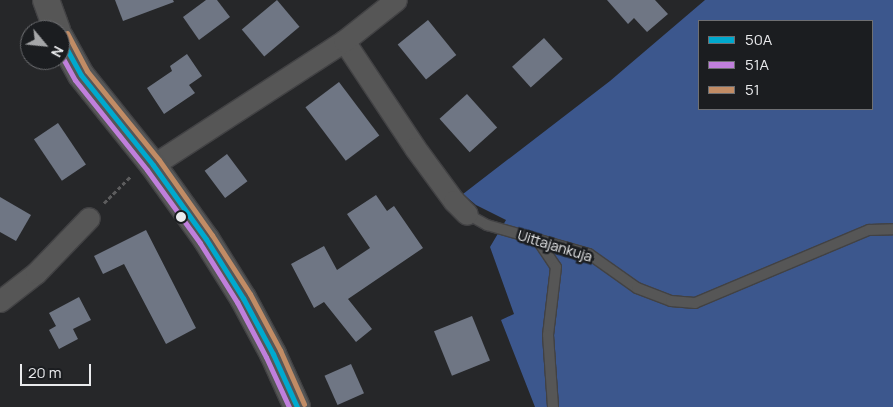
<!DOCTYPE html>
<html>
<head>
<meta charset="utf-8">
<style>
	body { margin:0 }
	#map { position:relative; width:893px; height:407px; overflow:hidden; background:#262729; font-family:Manrope,sans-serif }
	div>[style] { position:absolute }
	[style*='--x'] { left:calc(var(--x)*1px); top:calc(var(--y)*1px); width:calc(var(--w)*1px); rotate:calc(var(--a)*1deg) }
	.forest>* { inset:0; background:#3c578d }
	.building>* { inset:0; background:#6f7684; transform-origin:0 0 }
	.path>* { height:3px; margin-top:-1.5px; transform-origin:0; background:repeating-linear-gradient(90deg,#5c5c5d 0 4px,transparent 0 6.5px) }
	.roads { filter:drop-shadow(1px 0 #424244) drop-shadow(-1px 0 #424244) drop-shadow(0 1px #424244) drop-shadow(0 -1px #424244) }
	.service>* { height:10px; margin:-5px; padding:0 5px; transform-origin:5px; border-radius:5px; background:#565656 }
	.minor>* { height:21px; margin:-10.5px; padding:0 10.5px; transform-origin:10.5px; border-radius:10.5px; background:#565656 }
	.tertiary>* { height:26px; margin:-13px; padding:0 13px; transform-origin:13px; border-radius:13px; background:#565656 }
	.bus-1>* { height:5px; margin:-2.5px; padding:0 2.5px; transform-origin:2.5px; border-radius:2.5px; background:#00a9ce }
	.bus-2>* { height:5px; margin:-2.5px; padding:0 2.5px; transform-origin:2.5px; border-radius:2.5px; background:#c07fdc }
	.bus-3>* { height:5px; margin:-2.5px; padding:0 2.5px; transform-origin:2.5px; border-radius:2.5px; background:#c18c65 }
	.dots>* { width:14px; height:14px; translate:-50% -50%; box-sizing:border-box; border:2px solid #1b1d20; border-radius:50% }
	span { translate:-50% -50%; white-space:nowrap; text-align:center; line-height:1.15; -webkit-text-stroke:5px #1b1d20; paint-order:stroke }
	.street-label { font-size:14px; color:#eaebed }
	.legend { position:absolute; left:698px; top:20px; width:175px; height:90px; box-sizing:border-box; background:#1b1d20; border:1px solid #6e6f72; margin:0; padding:6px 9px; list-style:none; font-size:15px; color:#eaebed }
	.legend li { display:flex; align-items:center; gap:10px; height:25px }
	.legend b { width:25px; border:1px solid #6e6f72 }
	.north { position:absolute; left:20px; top:20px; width:50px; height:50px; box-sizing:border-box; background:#1b1d20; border:1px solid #6e6f72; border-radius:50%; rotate:118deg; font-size:14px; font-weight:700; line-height:20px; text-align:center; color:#eaebed }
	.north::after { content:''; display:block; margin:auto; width:18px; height:22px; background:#a5a6a8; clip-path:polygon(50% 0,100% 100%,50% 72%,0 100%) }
	.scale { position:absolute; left:20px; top:364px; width:71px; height:22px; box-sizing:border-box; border:2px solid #eaebed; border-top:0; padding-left:6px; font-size:15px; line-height:18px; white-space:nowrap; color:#eaebed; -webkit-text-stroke:4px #1b1d20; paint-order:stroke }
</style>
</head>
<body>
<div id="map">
	<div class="forest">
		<i style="clip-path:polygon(evenodd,705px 0,893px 0,893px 407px,535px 407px,501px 320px,514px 314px,490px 247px,506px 220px,476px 205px,463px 194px,610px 81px,705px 0,699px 21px,872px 21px,872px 109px,699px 109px,699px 21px)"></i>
	</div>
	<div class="building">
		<i style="clip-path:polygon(115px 0,173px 0,174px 2px,123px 21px)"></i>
		<i style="clip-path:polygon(206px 0,217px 0,230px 17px,199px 40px,183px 17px)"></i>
		<i style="left:277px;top:0;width:35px;height:46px;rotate:50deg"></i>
		<i style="clip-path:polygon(607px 0,655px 0,668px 14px,647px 32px,634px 18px,628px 24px)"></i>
		<i style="left:428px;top:20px;width:45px;height:39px;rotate:51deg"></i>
		<i style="left:544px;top:38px;width:28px;height:43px;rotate:48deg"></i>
		<i style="clip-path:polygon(187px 54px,202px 76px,189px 85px,195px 93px,164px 114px,147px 88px,172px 71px,170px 66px)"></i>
		<i style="left:339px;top:82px;width:67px;height:42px;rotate:53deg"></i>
		<i style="left:467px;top:94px;width:45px;height:37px;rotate:48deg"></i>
		<i style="left:58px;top:123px;width:50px;height:29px;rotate:56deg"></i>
		<i style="left:227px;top:154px;width:34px;height:28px;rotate:53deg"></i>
		<i style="clip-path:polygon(376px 195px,387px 211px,394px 206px,423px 248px,348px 299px,372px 329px,356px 342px,324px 302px,314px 308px,291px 264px,324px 246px,337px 270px,370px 248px,347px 214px)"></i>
		<i style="clip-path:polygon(0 197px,31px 215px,16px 241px,0 232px)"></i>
		<i style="clip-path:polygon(146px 230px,196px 328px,166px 344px,124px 264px,103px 274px,94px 256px)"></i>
		<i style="clip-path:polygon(79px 297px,91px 320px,73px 329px,78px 339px,59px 349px,49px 330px,56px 326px,49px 313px)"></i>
		<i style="left:472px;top:316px;width:48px;height:41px;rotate:68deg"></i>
		<i style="left:351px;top:364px;width:32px;height:29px;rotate:66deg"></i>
	</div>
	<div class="path">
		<i style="--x:104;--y:203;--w:38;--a:-45"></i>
	</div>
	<div class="roads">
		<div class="service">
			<i style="--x:467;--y:214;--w:23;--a:29"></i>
			<i style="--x:487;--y:225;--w:106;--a:15.9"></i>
			<i style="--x:589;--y:254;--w:59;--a:35.3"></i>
			<i style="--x:637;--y:288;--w:36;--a:21"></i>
			<i style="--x:671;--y:301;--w:24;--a:5"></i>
			<i style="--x:695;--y:303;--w:189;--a:-22.8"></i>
			<i style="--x:869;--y:230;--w:24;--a:-2"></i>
			<i style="--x:539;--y:242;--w:30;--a:56"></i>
			<i style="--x:556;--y:267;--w:68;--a:96.7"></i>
			<i style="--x:548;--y:335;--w:72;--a:86"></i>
		</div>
		<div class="minor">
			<i style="--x:344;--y:41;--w:128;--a:56.4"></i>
			<i style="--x:415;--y:148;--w:66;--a:53.7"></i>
			<i style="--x:454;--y:201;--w:18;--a:45"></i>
			<i style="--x:153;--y:165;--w:228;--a:-33"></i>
			<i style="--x:344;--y:41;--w:66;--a:-38.3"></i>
			<i style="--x:0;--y:301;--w:46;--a:-37.9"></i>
			<i style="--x:36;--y:273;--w:76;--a:-46.1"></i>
		</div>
		<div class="tertiary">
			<i style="--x:46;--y:0;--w:32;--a:70"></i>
			<i style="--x:60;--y:37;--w:43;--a:61.1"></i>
			<i style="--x:81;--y:75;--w:115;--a:51.3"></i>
			<i style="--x:153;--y:165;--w:91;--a:54.4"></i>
			<i style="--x:206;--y:239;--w:70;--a:57.9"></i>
			<i style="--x:243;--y:298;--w:64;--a:61.8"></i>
			<i style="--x:273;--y:354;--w:58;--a:65.6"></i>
		</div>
	</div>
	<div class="bus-1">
		<i style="--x:60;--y:37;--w:43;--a:61.1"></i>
		<i style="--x:81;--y:75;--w:115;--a:51.3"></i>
		<i style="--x:153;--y:165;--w:91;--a:54.4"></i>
		<i style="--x:206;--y:239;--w:70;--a:57.9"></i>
		<i style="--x:243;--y:298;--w:64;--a:61.8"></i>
		<i style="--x:273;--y:354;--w:58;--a:65.6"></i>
	</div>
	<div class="bus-2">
		<i style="--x:60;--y:53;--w:31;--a:61"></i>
		<i style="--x:75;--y:80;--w:115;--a:51.3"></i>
		<i style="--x:147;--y:170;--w:90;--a:54"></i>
		<i style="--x:200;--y:243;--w:70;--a:57.9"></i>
		<i style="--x:237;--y:302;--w:62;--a:62.2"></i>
		<i style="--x:266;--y:357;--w:55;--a:65.3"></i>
	</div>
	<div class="bus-3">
		<i style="--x:67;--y:33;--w:43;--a:62.2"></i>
		<i style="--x:87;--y:71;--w:114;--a:51"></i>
		<i style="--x:159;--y:160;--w:92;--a:54.8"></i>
		<i style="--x:212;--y:235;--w:70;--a:57.2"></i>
		<i style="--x:250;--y:294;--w:64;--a:61.8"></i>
		<i style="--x:280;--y:350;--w:59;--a:66"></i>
	</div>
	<div class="dots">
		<i style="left:181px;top:217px;background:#eaebed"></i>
	</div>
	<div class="street-label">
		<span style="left:555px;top:246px;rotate:17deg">Uittajankuja</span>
	</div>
	<ul class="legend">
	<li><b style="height:6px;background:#00a9ce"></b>50A</li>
	<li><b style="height:6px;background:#c07fdc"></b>51A</li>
	<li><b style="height:6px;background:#c18c65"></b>51</li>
	</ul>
	<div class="north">N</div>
	<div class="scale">20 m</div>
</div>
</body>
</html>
